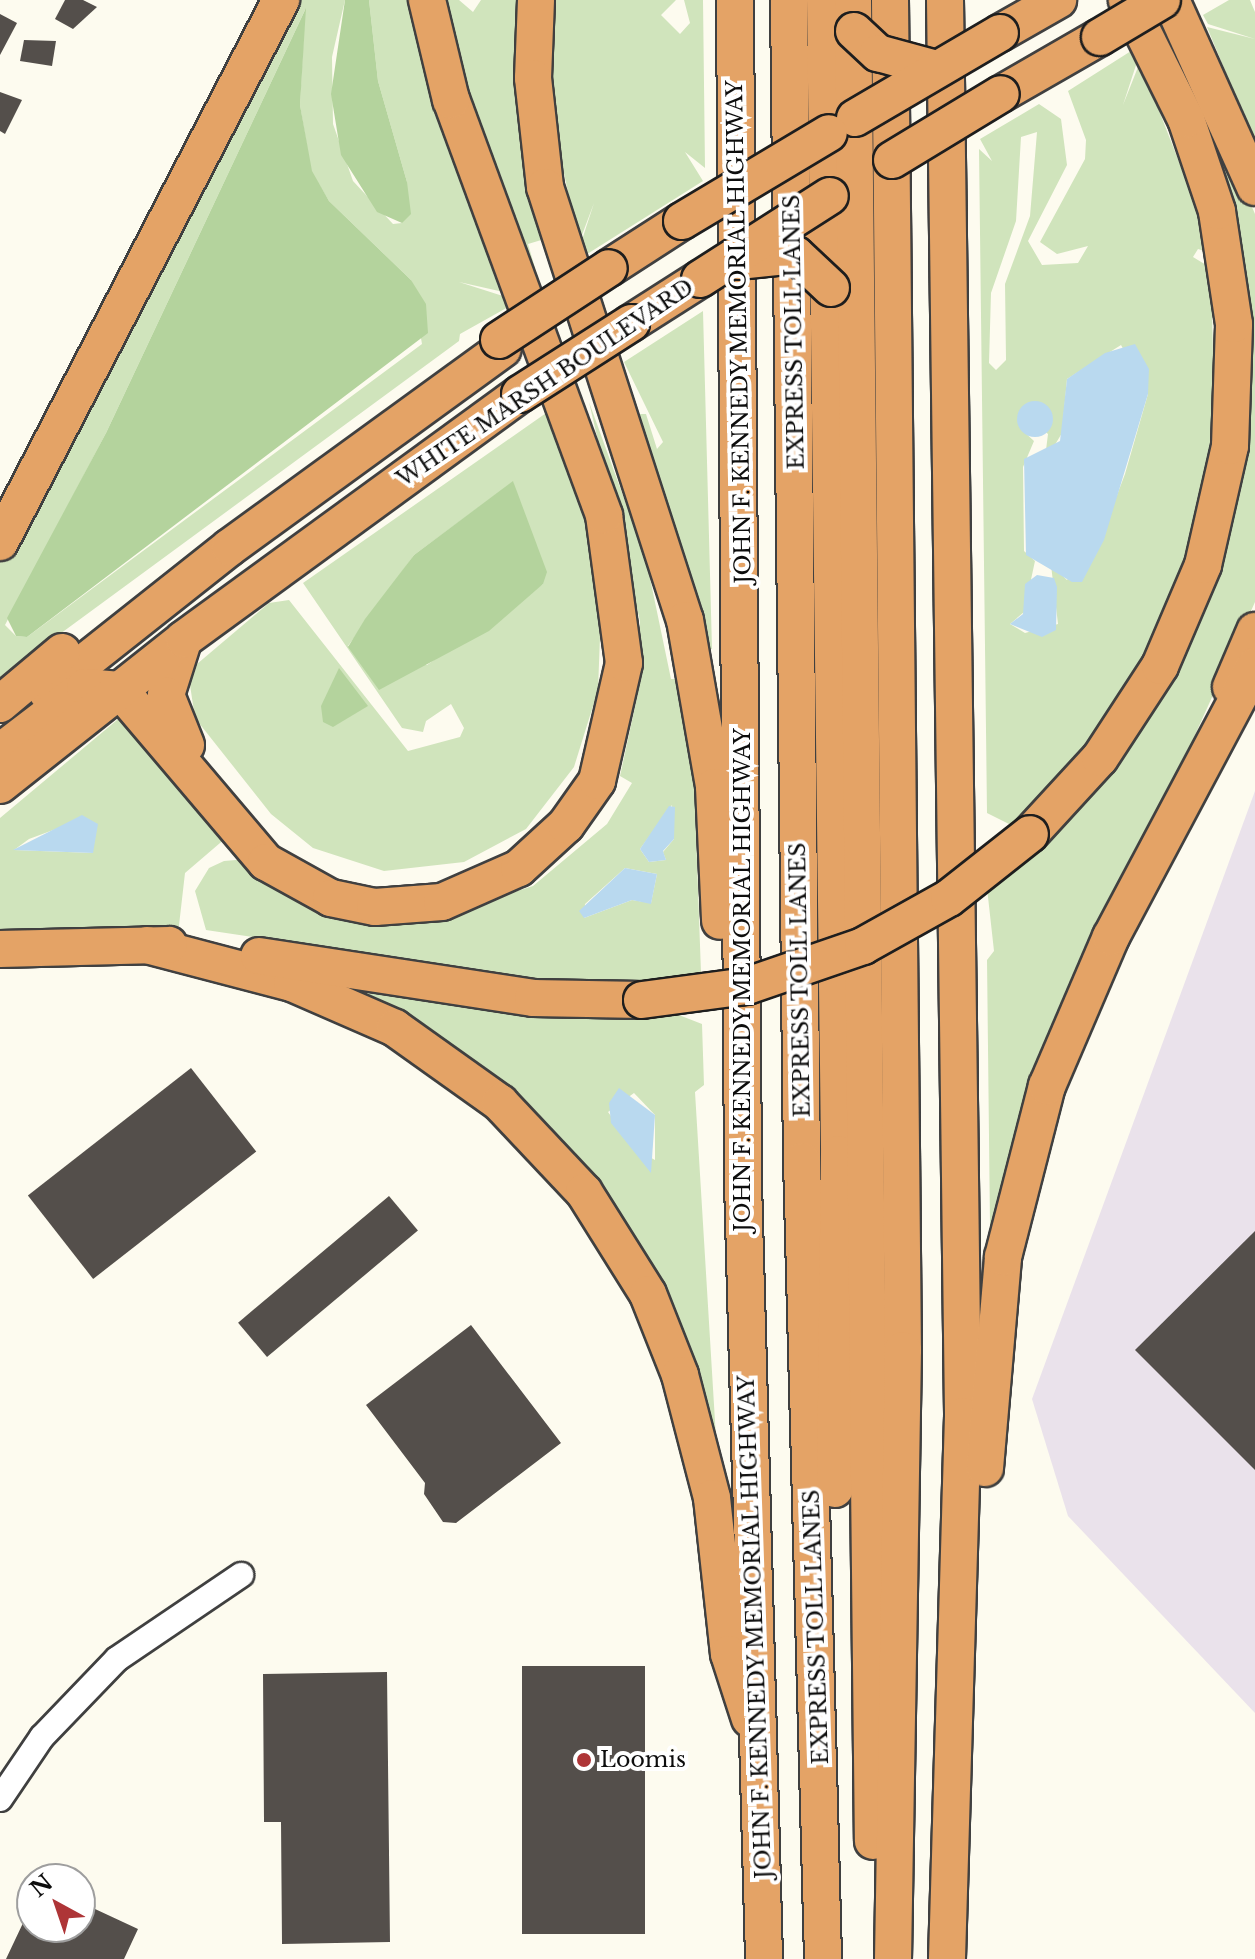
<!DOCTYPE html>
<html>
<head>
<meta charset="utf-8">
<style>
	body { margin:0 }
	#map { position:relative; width:1255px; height:1959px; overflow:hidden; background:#fdfbef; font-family:"Libre Baskerville",serif }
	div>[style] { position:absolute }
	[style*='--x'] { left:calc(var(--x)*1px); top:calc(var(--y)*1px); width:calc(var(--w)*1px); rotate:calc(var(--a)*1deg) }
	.industrial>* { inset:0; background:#eae2eb }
	.green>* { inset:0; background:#d0e4bc }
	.forest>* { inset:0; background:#b4d39d }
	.water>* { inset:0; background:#b9d9ef }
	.round { border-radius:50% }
	.building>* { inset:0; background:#544f4b; transform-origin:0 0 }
	.roads { filter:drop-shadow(2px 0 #404040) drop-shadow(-2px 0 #404040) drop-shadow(0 2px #404040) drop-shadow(0 -2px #404040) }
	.minor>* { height:24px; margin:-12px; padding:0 12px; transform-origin:12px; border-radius:12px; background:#fff }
	.highway>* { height:36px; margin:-18px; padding:0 18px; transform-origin:18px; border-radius:18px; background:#e4a366 }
	.bridges { filter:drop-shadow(2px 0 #1e1e1e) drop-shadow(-2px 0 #1e1e1e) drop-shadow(0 2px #1e1e1e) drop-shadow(0 -2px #1e1e1e) }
	.highway-bridge>* { height:36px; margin:-18px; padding:0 18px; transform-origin:18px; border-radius:18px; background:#e4a366 }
	.dots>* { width:22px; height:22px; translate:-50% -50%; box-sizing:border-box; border:4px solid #fff; border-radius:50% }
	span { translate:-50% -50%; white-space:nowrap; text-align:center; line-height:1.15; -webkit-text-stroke:8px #fff; paint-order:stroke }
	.street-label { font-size:22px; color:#0d0d0d }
	.poi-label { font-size:22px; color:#0d0d0d }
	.left { translate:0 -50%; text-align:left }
	.north { position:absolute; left:16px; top:1863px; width:80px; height:80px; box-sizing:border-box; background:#fff; border:2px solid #9e9e9e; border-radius:50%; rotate:320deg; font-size:22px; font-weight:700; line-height:32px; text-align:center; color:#0d0d0d }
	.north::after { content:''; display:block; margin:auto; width:28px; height:36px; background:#ae3537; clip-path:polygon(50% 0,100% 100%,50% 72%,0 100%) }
</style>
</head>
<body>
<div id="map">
	<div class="industrial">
		<i style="clip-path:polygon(1255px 791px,1255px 1713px,1068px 1516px,1032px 1399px)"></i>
	</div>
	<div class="green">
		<i style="clip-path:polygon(evenodd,292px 0,345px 0,332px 57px,333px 124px,353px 181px,393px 224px,402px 223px,407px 182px,378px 81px,369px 0,412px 0,508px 293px,459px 282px,506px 297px,510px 306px,460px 334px,459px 341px,0 678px,0 563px,292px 0,305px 10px,300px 105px,311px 171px,329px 201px,411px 280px,422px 344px,27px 637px,16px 636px,5px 625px,106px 433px,305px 10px)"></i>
		<i style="clip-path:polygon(437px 0,459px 0,473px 12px,481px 0,527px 0,548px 238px,528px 244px,540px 285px,492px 184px)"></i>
		<i style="clip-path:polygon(553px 0,676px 0,661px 15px,680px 34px,690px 23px,684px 0,703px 0,705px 168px,685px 152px,703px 181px,584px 256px,580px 246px,594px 203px,579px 243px,551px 113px)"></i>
		<i style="clip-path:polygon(1229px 0,1250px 0,1255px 12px,1255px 143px,1207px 27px,1255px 39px,1208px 24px,1203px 15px)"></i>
		<i style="clip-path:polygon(1174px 28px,1255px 214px,1255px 602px,1171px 788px,996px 1225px,990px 1225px,987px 960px,994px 951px,987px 888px,1131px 732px,1246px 394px,1158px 37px)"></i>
		<i style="clip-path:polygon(evenodd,1131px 51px,1137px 62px,1123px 105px,1140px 62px,1199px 213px,1208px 252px,1198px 249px,1193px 257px,1211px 268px,1215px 442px,1174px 595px,1138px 670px,1065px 775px,1013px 826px,987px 813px,979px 149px,992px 161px,980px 139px,1039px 104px,1061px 119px,1067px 165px,1028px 241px,1042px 265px,1078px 263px,1088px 246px,1057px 254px,1040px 242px,1085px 159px,1086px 140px,1068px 91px,1131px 51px,1037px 132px,1030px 216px,1005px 284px,1006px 360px,996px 370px,989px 363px,991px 293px,1016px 221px,1021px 137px,1037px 132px,1131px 51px,1121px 345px,1148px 394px,1125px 474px,1103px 532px,1067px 580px,1051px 565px,1058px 624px,1025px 633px,1010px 624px,1024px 612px,1035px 561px,1024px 551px,1023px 467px,1034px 441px,1021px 429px,1021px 411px,1048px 434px,1046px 450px,1053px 448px,1062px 433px,1067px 379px,1121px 345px)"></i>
		<i style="clip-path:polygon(703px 311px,712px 649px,707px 649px,638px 414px,646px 414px,657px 449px,663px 442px,624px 362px)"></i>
		<i style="clip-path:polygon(evenodd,589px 402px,646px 559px,671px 679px,682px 679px,681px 664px,656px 557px,691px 692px,701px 973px,658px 983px,565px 984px,206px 930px,195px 891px,209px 868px,224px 861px,248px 859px,299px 896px,343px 913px,430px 919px,533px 886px,607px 824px,632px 783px,620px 776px,638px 693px,640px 621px,589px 402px,672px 805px,674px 839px,663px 852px,666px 860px,649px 862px,640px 849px,672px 805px,589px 402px,625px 868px,657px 874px,651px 903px,632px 900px,584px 918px,585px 904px,625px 868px)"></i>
		<i style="clip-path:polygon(evenodd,549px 411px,590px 531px,601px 610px,598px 690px,574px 767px,526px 829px,464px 862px,384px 871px,313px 848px,271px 814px,195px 718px,190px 685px,197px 664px,269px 603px,289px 600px,408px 751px,460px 737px,464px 728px,451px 704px,426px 721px,423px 732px,402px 728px,303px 583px,549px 411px,513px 482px,543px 584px,427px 665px,348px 646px,414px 555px,513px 482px)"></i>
		<i style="clip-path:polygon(evenodd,129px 710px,227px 837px,185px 873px,178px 934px,64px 929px,0 936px,0 818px,129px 710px,64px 826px,93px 853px,14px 850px,29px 839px,64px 826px)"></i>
		<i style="clip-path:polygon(evenodd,347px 979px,666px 1010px,702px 1024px,704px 1085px,695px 1092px,717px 1454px,592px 1186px,343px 993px,347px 979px,634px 1093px,655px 1115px,655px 1160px,635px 1149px,608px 1112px,634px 1093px)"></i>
	</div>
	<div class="forest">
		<i style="clip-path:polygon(345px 0,369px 0,378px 81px,407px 182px,411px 214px,402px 223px,377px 212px,341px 155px,331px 94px)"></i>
		<i style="clip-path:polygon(306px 8px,300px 105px,312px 171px,329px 201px,411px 280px,426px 304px,428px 333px,27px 637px,16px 636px,7px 618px,106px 433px)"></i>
		<i style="clip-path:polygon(513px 481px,547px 572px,543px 584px,489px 631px,379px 690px,348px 647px,365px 619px,414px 555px)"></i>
		<i style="clip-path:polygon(339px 668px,368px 706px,333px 727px,323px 722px,321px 706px)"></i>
	</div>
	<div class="water">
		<i style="clip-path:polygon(1135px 344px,1149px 369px,1148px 394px,1104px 540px,1082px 582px,1072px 582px,1026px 555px,1024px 459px,1060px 441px,1067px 379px,1105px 353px)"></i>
		<i class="round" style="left:1017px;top:401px;width:36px;height:36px"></i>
		<i style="clip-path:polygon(1037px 575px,1054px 578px,1057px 587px,1056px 630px,1042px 637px,1010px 624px,1023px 614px,1025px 584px)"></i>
		<i style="clip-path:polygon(669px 806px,675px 807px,674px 839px,663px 851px,666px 860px,649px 862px,640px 849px)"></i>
		<i style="clip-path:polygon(82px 815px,98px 824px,93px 853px,13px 850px)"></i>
		<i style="clip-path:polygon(625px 868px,657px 874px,651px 904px,632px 900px,584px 918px,579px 911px)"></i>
		<i style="clip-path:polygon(619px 1088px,655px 1115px,651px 1173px,611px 1123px,609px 1103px)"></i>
	</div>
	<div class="building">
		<i style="clip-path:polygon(65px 0,83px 0,97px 7px,73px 29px,55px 19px)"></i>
		<i style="clip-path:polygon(0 14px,17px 23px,0 55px)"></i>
		<i style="clip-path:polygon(24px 40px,56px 41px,52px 66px,20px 61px)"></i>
		<i style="clip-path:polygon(0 92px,22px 100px,5px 134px,0 131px)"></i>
		<i style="left:191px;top:1068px;width:106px;height:207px;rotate:52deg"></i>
		<i style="left:389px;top:1196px;width:45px;height:197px;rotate:50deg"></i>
		<i style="clip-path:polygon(1255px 1231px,1255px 1470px,1135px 1350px)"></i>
		<i style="clip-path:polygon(471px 1325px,561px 1443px,456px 1523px,443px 1522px,424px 1494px,425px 1483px,366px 1405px)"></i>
		<i style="left:645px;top:1666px;width:268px;height:123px;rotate:90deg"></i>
		<i style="clip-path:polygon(387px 1672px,390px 1942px,282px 1944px,281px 1822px,264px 1822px,263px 1674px)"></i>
		<i style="clip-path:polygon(80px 1902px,138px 1929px,124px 1959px,6px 1959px,32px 1904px,32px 1927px,80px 1927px)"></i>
	</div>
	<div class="roads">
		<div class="minor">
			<i style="--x:0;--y:1799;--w:75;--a:-55.9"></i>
			<i style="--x:42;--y:1737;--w:108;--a:-46.1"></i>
			<i style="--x:117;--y:1659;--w:150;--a:-34.1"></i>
		</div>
		<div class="highway">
			<i style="--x:536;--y:0;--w:78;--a:92.2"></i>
			<i style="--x:533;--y:78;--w:110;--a:83.7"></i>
			<i style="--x:545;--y:187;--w:455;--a:72.1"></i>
			<i style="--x:685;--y:620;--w:169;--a:80.1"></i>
			<i style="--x:714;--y:787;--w:134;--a:87.4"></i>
			<i style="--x:735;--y:0;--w:1182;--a:89.61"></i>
			<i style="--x:743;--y:1182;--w:777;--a:88.45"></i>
			<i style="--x:789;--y:0;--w:1161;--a:89.36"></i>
			<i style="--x:802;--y:1161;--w:798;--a:88.49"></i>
			<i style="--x:825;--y:0;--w:1154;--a:89.3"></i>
			<i style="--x:839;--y:1154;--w:335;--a:90.7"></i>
			<i style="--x:853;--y:0;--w:1841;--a:89.38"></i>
			<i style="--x:890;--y:0;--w:1350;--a:89.45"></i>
			<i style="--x:903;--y:1350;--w:609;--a:90.94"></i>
			<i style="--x:945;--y:0;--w:1416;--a:89.27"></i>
			<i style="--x:963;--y:1416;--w:543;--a:91.69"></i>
			<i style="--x:1171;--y:0;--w:205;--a:65.8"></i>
			<i style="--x:1000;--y:33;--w:67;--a:-29.6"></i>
			<i style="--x:1001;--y:94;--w:114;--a:-29.9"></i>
			<i style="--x:609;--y:268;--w:87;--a:-32.8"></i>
			<i style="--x:631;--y:323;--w:82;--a:-32.5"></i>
			<i style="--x:0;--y:542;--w:611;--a:-62.6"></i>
			<i style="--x:183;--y:641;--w:57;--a:107.5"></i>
			<i style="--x:166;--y:695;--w:54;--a:68.2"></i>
			<i style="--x:1231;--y:687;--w:61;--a:-66.8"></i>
			<i style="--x:47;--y:692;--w:233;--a:-38.4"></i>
			<i style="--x:230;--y:547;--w:337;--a:-36"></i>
			<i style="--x:0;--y:704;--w:81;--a:-40"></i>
			<i style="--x:0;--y:752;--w:107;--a:-37.4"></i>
			<i style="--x:85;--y:687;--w:35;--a:5"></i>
			<i style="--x:120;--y:690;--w:226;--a:49.7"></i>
			<i style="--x:266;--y:862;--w:74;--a:29"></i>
			<i style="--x:331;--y:898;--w:45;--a:11.6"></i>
			<i style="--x:375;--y:907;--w:67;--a:-4.3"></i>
			<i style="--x:442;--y:902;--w:84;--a:-23.8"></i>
			<i style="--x:519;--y:868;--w:64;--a:-42.5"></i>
			<i style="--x:566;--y:825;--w:54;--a:-54.8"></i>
			<i style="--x:597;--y:781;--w:121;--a:-77.1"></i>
			<i style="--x:624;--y:663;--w:149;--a:-97.7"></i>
			<i style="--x:604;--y:515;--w:442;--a:-110.2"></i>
			<i style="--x:451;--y:100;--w:103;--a:-103.5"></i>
			<i style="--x:0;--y:785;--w:235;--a:-38.4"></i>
			<i style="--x:184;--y:639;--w:416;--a:-36.1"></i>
			<i style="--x:1030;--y:834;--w:103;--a:-47.4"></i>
			<i style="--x:1100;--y:758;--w:110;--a:-56.9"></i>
			<i style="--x:1160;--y:666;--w:110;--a:-66.9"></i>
			<i style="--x:1203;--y:565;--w:122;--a:-77.2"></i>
			<i style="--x:1230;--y:446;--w:122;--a:-88.1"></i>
			<i style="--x:1234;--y:324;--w:114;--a:-98.6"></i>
			<i style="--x:1217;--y:211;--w:97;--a:-108.6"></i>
			<i style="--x:1186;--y:119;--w:133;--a:-116.4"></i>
			<i style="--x:147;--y:945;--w:150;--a:14.7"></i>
			<i style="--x:292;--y:983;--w:112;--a:23.6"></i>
			<i style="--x:395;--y:1028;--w:129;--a:35.5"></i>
			<i style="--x:500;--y:1103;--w:122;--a:46.7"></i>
			<i style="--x:584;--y:1192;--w:120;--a:57.9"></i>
			<i style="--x:648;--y:1294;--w:87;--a:68.4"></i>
			<i style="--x:680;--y:1375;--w:127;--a:75.4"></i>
			<i style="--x:712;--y:1498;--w:157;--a:83.8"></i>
			<i style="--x:729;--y:1654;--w:68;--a:72.1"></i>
			<i style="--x:0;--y:949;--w:169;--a:-1.4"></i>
			<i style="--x:259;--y:956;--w:277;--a:8.7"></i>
			<i style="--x:533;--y:998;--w:109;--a:1.1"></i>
			<i style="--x:985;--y:1468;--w:212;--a:-85.1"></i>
			<i style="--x:1003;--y:1257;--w:177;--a:-75.6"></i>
			<i style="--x:1047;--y:1086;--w:162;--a:-66.8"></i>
			<i style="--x:1111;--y:937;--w:307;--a:-62"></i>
		</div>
	</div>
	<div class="bridges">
		<div class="highway-bridge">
			<i style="--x:854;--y:31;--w:33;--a:43"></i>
			<i style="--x:878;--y:53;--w:60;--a:15.4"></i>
			<i style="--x:1100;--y:37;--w:72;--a:-30.8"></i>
			<i style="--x:855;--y:118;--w:168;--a:-30.4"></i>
			<i style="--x:892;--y:160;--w:127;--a:-31.2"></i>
			<i style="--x:682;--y:221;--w:171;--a:-30.9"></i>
			<i style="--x:738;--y:261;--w:58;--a:-5.9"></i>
			<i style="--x:796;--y:255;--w:48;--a:43.3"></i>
			<i style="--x:700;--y:279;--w:154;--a:-32.6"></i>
			<i style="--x:499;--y:340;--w:131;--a:-33.2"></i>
			<i style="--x:520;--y:394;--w:132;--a:-32.6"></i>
			<i style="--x:642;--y:1000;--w:106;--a:-7.6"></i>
			<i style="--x:747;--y:986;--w:123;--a:-19"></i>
			<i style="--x:863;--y:946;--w:98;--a:-29.2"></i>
			<i style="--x:949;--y:898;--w:103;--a:-38.3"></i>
		</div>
	</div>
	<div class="dots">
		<i style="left:584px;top:1760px;background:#ae3537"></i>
	</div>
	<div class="street-label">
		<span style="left:739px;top:332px;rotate:-91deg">JOHN F. KENNEDY MEMORIAL HIGHWAY</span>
		<span style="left:794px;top:332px;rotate:-91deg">EXPRESS TOLL LANES</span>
		<span style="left:545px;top:383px;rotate:-34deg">WHITE MARSH BOULEVARD</span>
		<span style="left:743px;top:980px;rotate:-90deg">JOHN F. KENNEDY MEMORIAL HIGHWAY</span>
		<span style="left:800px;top:980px;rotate:-91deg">EXPRESS TOLL LANES</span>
		<span style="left:755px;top:1627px;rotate:-92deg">JOHN F. KENNEDY MEMORIAL HIGHWAY</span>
		<span style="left:816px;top:1627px;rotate:-92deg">EXPRESS TOLL LANES</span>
	</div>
	<div class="poi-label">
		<span class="left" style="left:600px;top:1760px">Loomis</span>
	</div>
	<div class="north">N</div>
</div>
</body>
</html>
